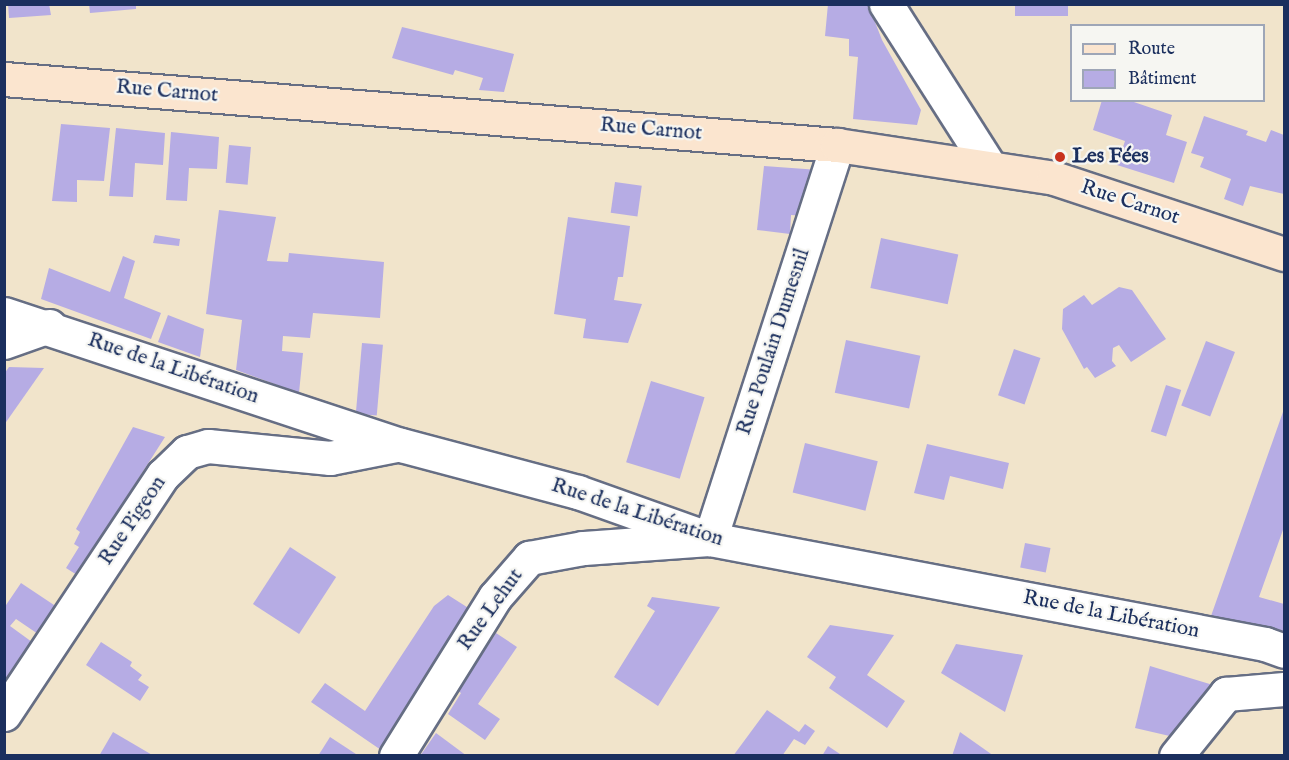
<!DOCTYPE html>
<html>
<head>
<meta charset="utf-8">
<style>
	body { margin:0 }
	#map { position:relative; width:1289px; height:760px; overflow:hidden; background:#f1e4cb; font-family:"IM FELL English",serif }
	div>[style] { position:absolute }
	[style*='--x'] { left:calc(var(--x)*1px); top:calc(var(--y)*1px); width:calc(var(--w)*1px); rotate:calc(var(--a)*1deg) }
	.building>* { inset:0; background:#b6ace4; transform-origin:0 0 }
	.roads { filter:drop-shadow(2px 0 #666e84) drop-shadow(-2px 0 #666e84) drop-shadow(0 2px #666e84) drop-shadow(0 -2px #666e84) }
	.street>* { height:33px; margin:-16.5px; padding:0 16.5px; transform-origin:16.5px; border-radius:16.5px; background:#fff }
	.secondary>* { height:33px; margin:-16.5px; padding:0 16.5px; transform-origin:16.5px; border-radius:16.5px; background:#fbe5cf }
	.dots>* { width:16px; height:16px; translate:-50% -50%; box-sizing:border-box; border:3px solid #f6f6f2; border-radius:50% }
	span { translate:-50% -50%; white-space:nowrap; text-align:center; line-height:1.15; -webkit-text-stroke:4.5px #f6f6f2; paint-order:stroke }
	.street-label { font-size:21px; color:#1b2f5e }
	.poi-label { font-size:21px; color:#1b2f5e; font-weight:700 }
	.left { translate:0 -50%; text-align:left }
	.frame { position:absolute; inset:0; border:6px solid #1b2f5e; pointer-events:none }
	.legend { position:absolute; left:1070px; top:24px; width:195px; height:78px; box-sizing:border-box; background:#f6f6f2; border:2px solid #9ea6b7; margin:0; padding:8px 10px; list-style:none; font-size:18px; color:#1b2f5e }
	.legend li { display:flex; align-items:center; gap:12px; height:30px }
	.legend b { width:30px; border:2px solid #9ea6b7 }
</style>
</head>
<body>
<div id="map">
	<div class="building">
		<i style="clip-path:polygon(8px 4px,49px 4px,51px 15px,9px 18px)"></i>
		<i style="clip-path:polygon(89px 4px,136px 4px,136px 9px,90px 13px)"></i>
		<i style="clip-path:polygon(828px 4px,868px 4px,882px 40px,921px 110px,917px 125px,853px 119px,858px 57px,849px 56px,849px 39px,825px 36px)"></i>
		<i style="left:1015px;top:4px;width:53px;height:12px"></i>
		<i style="clip-path:polygon(402px 27px,514px 54px,504px 92px,479px 90px,483px 78px,455px 70px,453px 75px,392px 58px)"></i>
		<i style="clip-path:polygon(1102px 100px,1128px 100px,1172px 115px,1166px 135px,1187px 142px,1174px 183px,1117px 165px,1125px 141px,1093px 130px)"></i>
		<i style="clip-path:polygon(1204px 116px,1248px 131px,1246px 135px,1266px 142px,1271px 130px,1284px 135px,1284px 194px,1250px 186px,1243px 206px,1224px 199px,1231px 179px,1200px 167px,1204px 157px,1191px 153px)"></i>
		<i style="clip-path:polygon(61px 124px,110px 128px,104px 181px,77px 180px,77px 202px,52px 201px)"></i>
		<i style="clip-path:polygon(116px 128px,165px 133px,163px 165px,135px 163px,133px 197px,109px 196px)"></i>
		<i style="clip-path:polygon(171px 132px,219px 137px,217px 169px,189px 168px,187px 201px,166px 200px)"></i>
		<i style="left:229px;top:145px;width:22px;height:38px;rotate:5deg"></i>
		<i style="clip-path:polygon(764px 166px,819px 170px,806px 216px,791px 215px,790px 234px,757px 230px)"></i>
		<i style="left:615px;top:182px;width:27px;height:31px;rotate:8deg"></i>
		<i style="clip-path:polygon(219px 210px,276px 217px,267px 261px,288px 262px,289px 253px,384px 262px,380px 318px,313px 313px,310px 338px,283px 336px,282px 351px,303px 353px,299px 393px,236px 370px,242px 320px,206px 314px)"></i>
		<i style="clip-path:polygon(568px 217px,630px 226px,623px 277px,618px 277px,614px 300px,642px 304px,628px 343px,583px 338px,586px 319px,554px 314px)"></i>
		<i style="clip-path:polygon(155px 235px,180px 239px,179px 246px,153px 243px)"></i>
		<i style="left:881px;top:238px;width:79px;height:51px;rotate:12deg"></i>
		<i style="clip-path:polygon(123px 256px,135px 261px,124px 298px,161px 313px,151px 339px,41px 299px,49px 268px,110px 292px)"></i>
		<i style="clip-path:polygon(1119px 287px,1132px 290px,1166px 339px,1131px 362px,1119px 345px,1113px 348px,1112px 361px,1116px 366px,1095px 378px,1087px 367px,1084px 369px,1062px 329px,1063px 309px,1084px 295px,1092px 305px)"></i>
		<i style="clip-path:polygon(168px 315px,204px 329px,200px 357px,158px 342px)"></i>
		<i style="left:846px;top:340px;width:76px;height:54px;rotate:12deg"></i>
		<i style="left:1206px;top:341px;width:31px;height:69px;rotate:21deg"></i>
		<i style="left:362px;top:343px;width:21px;height:71px;rotate:5deg"></i>
		<i style="left:1014px;top:349px;width:28px;height:49px;rotate:19deg"></i>
		<i style="clip-path:polygon(9px 367px,44px 368px,4px 425px,4px 374px)"></i>
		<i style="left:651px;top:381px;width:56px;height:85px;rotate:17deg"></i>
		<i style="left:1166px;top:385px;width:16px;height:49px;rotate:18deg"></i>
		<i style="clip-path:polygon(1284px 409px,1284px 527px,1259px 597px,1284px 604px,1284px 635px,1211px 616px)"></i>
		<i style="clip-path:polygon(133px 427px,165px 437px,77px 575px,66px 568px,79px 547px,74px 544px,80px 532px,76px 529px)"></i>
		<i style="left:805px;top:443px;width:75px;height:51px;rotate:14deg"></i>
		<i style="clip-path:polygon(927px 444px,1009px 463px,1003px 489px,950px 476px,944px 500px,914px 493px)"></i>
		<i style="left:1025px;top:543px;width:26px;height:25px;rotate:11deg"></i>
		<i style="left:290px;top:547px;width:55px;height:68px;rotate:33deg"></i>
		<i style="clip-path:polygon(21px 583px,57px 607px,38px 634px,16px 619px,10px 626px,32px 642px,4px 684px,4px 608px)"></i>
		<i style="clip-path:polygon(448px 595px,470px 609px,381px 750px,311px 702px,325px 683px,365px 711px,434px 606px)"></i>
		<i style="clip-path:polygon(652px 597px,720px 607px,658px 706px,614px 677px,655px 611px,647px 606px)"></i>
		<i style="clip-path:polygon(830px 625px,894px 635px,867px 675px,905px 701px,887px 728px,829px 688px,836px 677px,807px 657px)"></i>
		<i style="clip-path:polygon(496px 633px,517px 647px,478px 704px,500px 719px,485px 740px,448px 714px,461px 693px,458px 691px)"></i>
		<i style="clip-path:polygon(101px 642px,132px 662px,130px 666px,142px 675px,138px 680px,149px 687px,140px 701px,86px 665px)"></i>
		<i style="clip-path:polygon(956px 644px,1023px 655px,1005px 712px,941px 673px)"></i>
		<i style="clip-path:polygon(1150px 666px,1213px 685px,1174px 737px,1135px 728px)"></i>
		<i style="clip-path:polygon(767px 710px,799px 732px,805px 724px,815px 731px,805px 745px,794px 739px,782px 756px,733px 756px)"></i>
		<i style="clip-path:polygon(113px 732px,154px 756px,99px 756px)"></i>
		<i style="clip-path:polygon(960px 732px,994px 756px,952px 756px)"></i>
		<i style="clip-path:polygon(436px 733px,467px 756px,420px 756px)"></i>
		<i style="clip-path:polygon(330px 737px,359px 756px,318px 756px)"></i>
		<i style="clip-path:polygon(828px 746px,843px 756px,822px 756px)"></i>
	</div>
	<div class="roads">
		<div class="street">
			<i style="--x:886;--y:4;--w:193;--a:57.5"></i>
			<i style="--x:4;--y:314;--w:418;--a:18.3"></i>
			<i style="--x:401;--y:445;--w:183;--a:14.9"></i>
			<i style="--x:578;--y:492;--w:140;--a:19.6"></i>
			<i style="--x:710;--y:539;--w:565;--a:10.71"></i>
			<i style="--x:1265;--y:644;--w:20;--a:20"></i>
			<i style="--x:4;--y:342;--w:48;--a:-19.6"></i>
			<i style="--x:4;--y:714;--w:287;--a:-56.4"></i>
			<i style="--x:163;--y:475;--w:33;--a:-44"></i>
			<i style="--x:187;--y:452;--w:22;--a:-16"></i>
			<i style="--x:208;--y:446;--w:123;--a:5.6"></i>
			<i style="--x:330;--y:458;--w:67;--a:-11.1"></i>
			<i style="--x:396;--y:756;--w:187;--a:-58.1"></i>
			<i style="--x:495;--y:597;--w:52;--a:-48.9"></i>
			<i style="--x:529;--y:558;--w:55;--a:-10.5"></i>
			<i style="--x:583;--y:548;--w:127;--a:-4.1"></i>
			<i style="--x:710;--y:539;--w:414;--a:-72.1"></i>
			<i style="--x:1176;--y:756;--w:80;--a:-51.1"></i>
			<i style="--x:1226;--y:694;--w:58;--a:-4.9"></i>
		</div>
		<div class="secondary">
			<i style="--x:4;--y:79;--w:836;--a:4.53"></i>
			<i style="--x:837;--y:145;--w:219;--a:8.6"></i>
			<i style="--x:1054;--y:178;--w:242;--a:18.3"></i>
		</div>
	</div>
	<div class="dots">
		<i style="left:1060px;top:157px;background:#c8321e"></i>
	</div>
	<div class="street-label">
		<span style="left:167px;top:92px;rotate:5deg">Rue Carnot</span>
		<span style="left:651px;top:130px;rotate:5deg">Rue Carnot</span>
		<span style="left:1130px;top:203px;rotate:18deg">Rue Carnot</span>
		<span style="left:774px;top:342px;rotate:-72deg">Rue Poulain Dumesnil</span>
		<span style="left:173px;top:369px;rotate:19deg">Rue de la Libération</span>
		<span style="left:637px;top:513px;rotate:18deg">Rue de la Libération</span>
		<span style="left:133px;top:521px;rotate:-56deg">Rue Pigeon</span>
		<span style="left:491px;top:610px;rotate:-54deg">Rue Lehut</span>
		<span style="left:1111px;top:615px;rotate:11deg">Rue de la Libération</span>
	</div>
	<div class="poi-label">
		<span class="left" style="left:1072px;top:157px">Les Fées</span>
	</div>
	<div class="frame"></div>
	<ul class="legend">
	<li><b style="height:8px;background:#fbe5cf"></b>Route</li>
	<li><b style="height:16px;background:#b6ace4"></b>Bâtiment</li>
	</ul>
</div>
</body>
</html>
